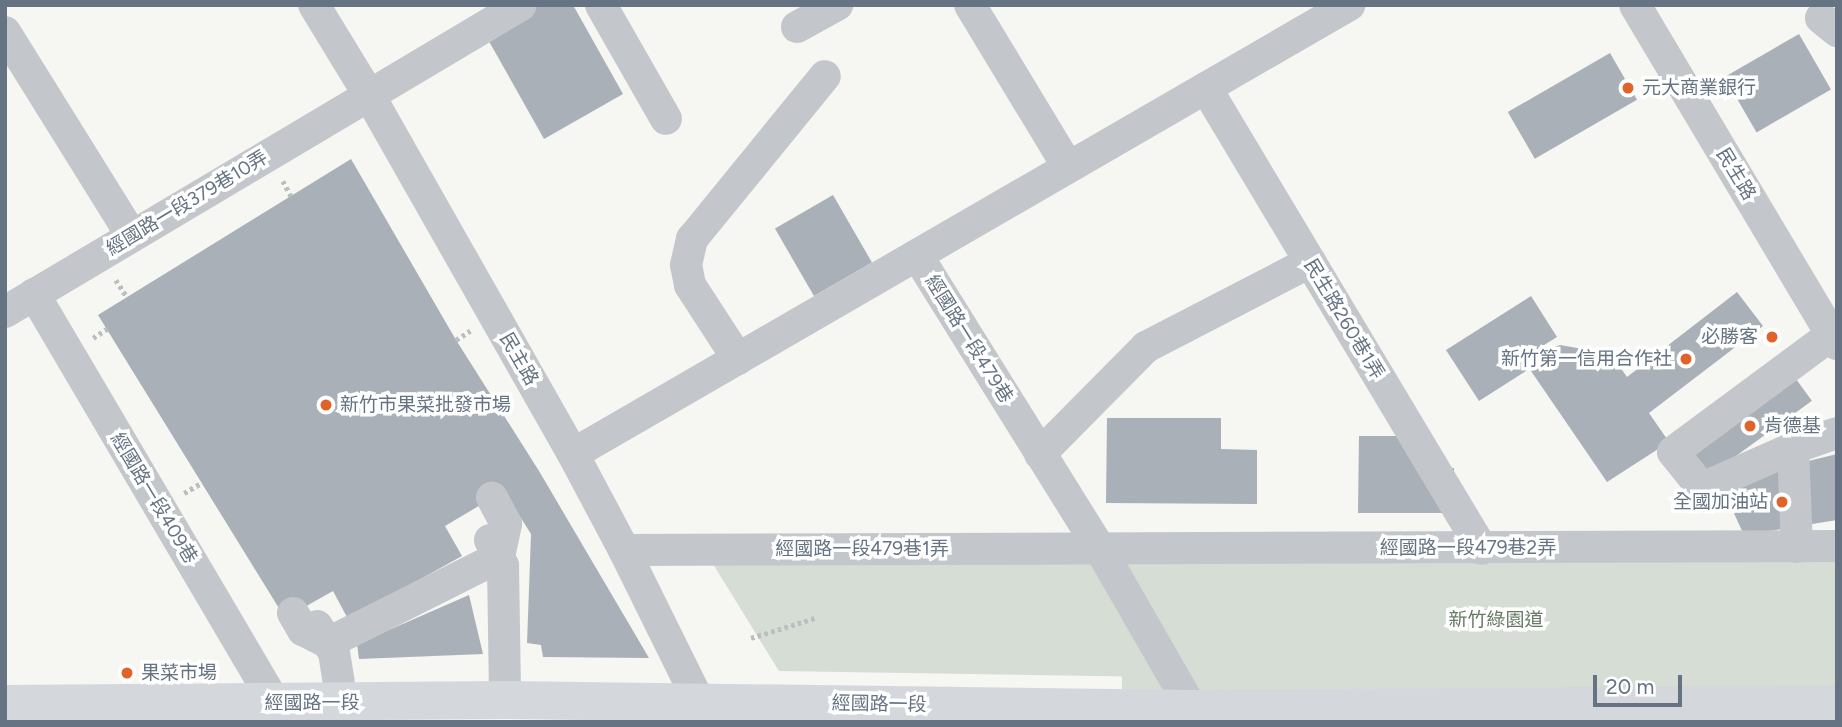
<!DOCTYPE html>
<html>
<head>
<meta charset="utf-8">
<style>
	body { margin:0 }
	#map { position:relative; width:1842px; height:727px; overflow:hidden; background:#f6f6f2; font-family:Figtree,"Noto Sans TC",sans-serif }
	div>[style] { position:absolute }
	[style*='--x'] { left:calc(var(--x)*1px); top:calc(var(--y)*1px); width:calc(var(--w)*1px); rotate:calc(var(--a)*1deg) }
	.green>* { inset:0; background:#d6ddd4; transform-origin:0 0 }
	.building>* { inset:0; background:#a9b0b7; transform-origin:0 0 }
	.path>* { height:4.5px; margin-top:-2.25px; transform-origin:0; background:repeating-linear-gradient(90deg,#bbbdbf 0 3.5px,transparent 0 7px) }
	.minor>* { height:32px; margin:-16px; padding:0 16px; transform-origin:16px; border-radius:16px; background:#c3c6ca }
	.major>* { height:38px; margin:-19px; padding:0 19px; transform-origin:19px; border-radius:19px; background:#d4d8dc }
	.dots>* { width:19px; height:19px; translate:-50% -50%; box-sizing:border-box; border:4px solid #fff; border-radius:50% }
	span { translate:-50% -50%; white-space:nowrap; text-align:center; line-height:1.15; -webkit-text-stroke:7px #fff; paint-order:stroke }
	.poi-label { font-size:19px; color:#657383 }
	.left { translate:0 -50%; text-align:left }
	.right { translate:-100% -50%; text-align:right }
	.street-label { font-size:19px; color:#657383 }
	.park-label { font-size:19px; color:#667a64 }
	.frame { position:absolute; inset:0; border:7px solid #657383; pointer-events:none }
	.scale { position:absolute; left:1593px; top:675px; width:89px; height:32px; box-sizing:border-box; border:4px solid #657383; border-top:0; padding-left:9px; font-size:21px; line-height:24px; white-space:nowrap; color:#657383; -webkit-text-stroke:5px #fff; paint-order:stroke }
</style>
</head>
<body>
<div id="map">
	<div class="green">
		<i style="clip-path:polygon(1092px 560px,1159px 677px,779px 671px,713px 564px)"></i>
		<i style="left:1122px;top:561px;width:715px;height:135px"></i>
	</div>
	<div class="building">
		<i style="clip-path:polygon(540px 5px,573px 5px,623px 94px,544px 139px,486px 36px)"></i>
		<i style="left:1799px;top:34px;width:64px;height:86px;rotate:60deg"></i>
		<i style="left:1610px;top:53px;width:54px;height:118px;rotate:60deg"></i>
		<i style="clip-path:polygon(351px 159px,456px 340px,539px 471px,649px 658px,543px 657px,541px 645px,527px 643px,531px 534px,504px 491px,445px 526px,462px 556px,348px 619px,333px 591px,285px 618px,98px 315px)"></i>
		<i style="left:833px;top:195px;width:78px;height:67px;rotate:60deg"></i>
		<i style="clip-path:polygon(1737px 292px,1763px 326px,1649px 413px,1669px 442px,1607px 482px,1531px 371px,1549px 362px,1543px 351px,1560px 345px,1611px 354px,1627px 377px)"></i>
		<i style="clip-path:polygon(1531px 296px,1557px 337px,1536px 350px,1543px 360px,1479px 401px,1446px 350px)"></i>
		<i style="left:1796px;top:379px;width:27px;height:130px;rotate:54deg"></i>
		<i style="clip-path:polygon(1107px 418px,1221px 418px,1221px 449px,1257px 450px,1257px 504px,1106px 503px)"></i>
		<i style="clip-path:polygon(1359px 436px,1430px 436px,1430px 468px,1454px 468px,1454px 513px,1358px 513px)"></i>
		<i style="clip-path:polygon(1837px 454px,1837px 520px,1744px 535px,1720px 483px)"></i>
		<i style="clip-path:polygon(469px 595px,483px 654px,359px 659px,357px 644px)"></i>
	</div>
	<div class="path">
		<i style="--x:283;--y:181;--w:17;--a:62"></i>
		<i style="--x:116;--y:280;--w:20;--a:57"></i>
		<i style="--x:93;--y:338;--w:17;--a:-33"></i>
		<i style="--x:456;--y:340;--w:17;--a:-33"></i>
		<i style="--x:184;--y:493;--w:20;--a:-30"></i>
		<i style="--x:751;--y:638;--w:67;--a:-17.4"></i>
	</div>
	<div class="minor">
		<i style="--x:314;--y:5;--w:105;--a:58.6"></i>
		<i style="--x:369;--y:95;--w:413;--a:60.4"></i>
		<i style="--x:573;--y:454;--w:109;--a:62"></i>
		<i style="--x:624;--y:550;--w:169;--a:63.7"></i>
		<i style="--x:699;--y:702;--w:23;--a:119"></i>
		<i style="--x:601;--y:5;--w:131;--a:60.3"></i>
		<i style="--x:970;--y:5;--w:189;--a:58.8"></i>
		<i style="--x:1635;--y:5;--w:395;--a:59.2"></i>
		<i style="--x:1821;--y:18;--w:21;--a:39"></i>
		<i style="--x:797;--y:27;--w:46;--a:-28.8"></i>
		<i style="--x:5;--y:32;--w:240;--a:58.1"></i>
		<i style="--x:1206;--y:88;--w:537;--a:59.09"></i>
		<i style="--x:917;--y:255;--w:344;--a:58.1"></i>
		<i style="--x:1099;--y:547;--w:187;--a:60.1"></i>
		<i style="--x:34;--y:294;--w:473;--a:59.5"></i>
		<i style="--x:5;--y:312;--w:600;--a:-30.75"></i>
		<i style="--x:738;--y:359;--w:88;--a:-123"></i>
		<i style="--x:690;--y:285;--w:20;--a:-101"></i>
		<i style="--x:686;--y:265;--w:27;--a:-77"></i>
		<i style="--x:692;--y:239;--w:210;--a:-50.8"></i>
		<i style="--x:1793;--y:448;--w:99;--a:156.3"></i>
		<i style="--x:1702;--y:488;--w:46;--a:-128.9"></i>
		<i style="--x:1673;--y:452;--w:197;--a:-36.5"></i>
		<i style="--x:573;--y:454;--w:897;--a:-30.05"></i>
		<i style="--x:1040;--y:454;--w:151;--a:-45.3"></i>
		<i style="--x:1146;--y:347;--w:185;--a:-27.4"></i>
		<i style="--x:490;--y:540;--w:29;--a:63"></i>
		<i style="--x:503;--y:566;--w:134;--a:89.1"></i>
		<i style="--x:1797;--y:547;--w:99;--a:-92.3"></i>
		<i style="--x:1793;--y:448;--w:46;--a:-18.8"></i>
		<i style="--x:624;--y:550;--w:1213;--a:-0.19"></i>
		<i style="--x:293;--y:613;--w:20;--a:60"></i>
		<i style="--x:303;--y:630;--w:28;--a:27"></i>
		<i style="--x:328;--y:643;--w:191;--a:-26.7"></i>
		<i style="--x:499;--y:557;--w:34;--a:-78"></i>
		<i style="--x:506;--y:524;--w:30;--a:-118"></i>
		<i style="--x:317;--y:626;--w:31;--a:57"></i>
		<i style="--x:334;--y:652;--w:52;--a:81.1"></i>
	</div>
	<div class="major">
		<i style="--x:5;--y:704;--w:500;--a:-0.46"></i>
		<i style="--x:505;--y:700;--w:687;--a:0.75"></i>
		<i style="--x:1192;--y:709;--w:645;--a:-0.44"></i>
	</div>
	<div class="dots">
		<i style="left:1628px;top:88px;background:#e06429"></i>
		<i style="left:1772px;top:337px;background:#e06429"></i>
		<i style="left:1686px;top:359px;background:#e06429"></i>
		<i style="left:326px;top:405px;background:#e06429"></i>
		<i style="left:1750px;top:426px;background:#e06429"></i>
		<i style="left:1782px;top:502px;background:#e06429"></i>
		<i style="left:127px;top:673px;background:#e06429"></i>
	</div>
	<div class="poi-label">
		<span class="left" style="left:1642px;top:88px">元大商業銀行</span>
		<span class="right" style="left:1758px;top:337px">必勝客</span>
		<span class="right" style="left:1672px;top:359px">新竹第一信用合作社</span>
		<span class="left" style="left:340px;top:405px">新竹市果菜批發市場</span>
		<span class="left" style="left:1764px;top:426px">肯德基</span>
		<span class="right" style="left:1768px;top:502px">全國加油站</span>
		<span class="left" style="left:141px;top:673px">果菜市場</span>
	</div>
	<div class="street-label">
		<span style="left:1736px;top:174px;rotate:59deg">民生路</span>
		<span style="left:187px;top:203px;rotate:-31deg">經國路一段379巷10弄</span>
		<span style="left:1344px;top:319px;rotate:59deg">民生路260巷1弄</span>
		<span style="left:969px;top:339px;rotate:58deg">經國路一段479巷</span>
		<span style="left:519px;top:359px;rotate:60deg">民主路</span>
		<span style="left:154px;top:498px;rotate:59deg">經國路一段409巷</span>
		<span style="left:1468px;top:548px">經國路一段479巷2弄</span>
		<span style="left:862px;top:549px">經國路一段479巷1弄</span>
		<span style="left:312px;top:703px">經國路一段</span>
		<span style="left:879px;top:704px;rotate:1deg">經國路一段</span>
	</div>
	<div class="park-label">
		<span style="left:1496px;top:620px">新竹綠園道</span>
	</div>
	<div class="frame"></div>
	<div class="scale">20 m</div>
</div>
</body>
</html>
